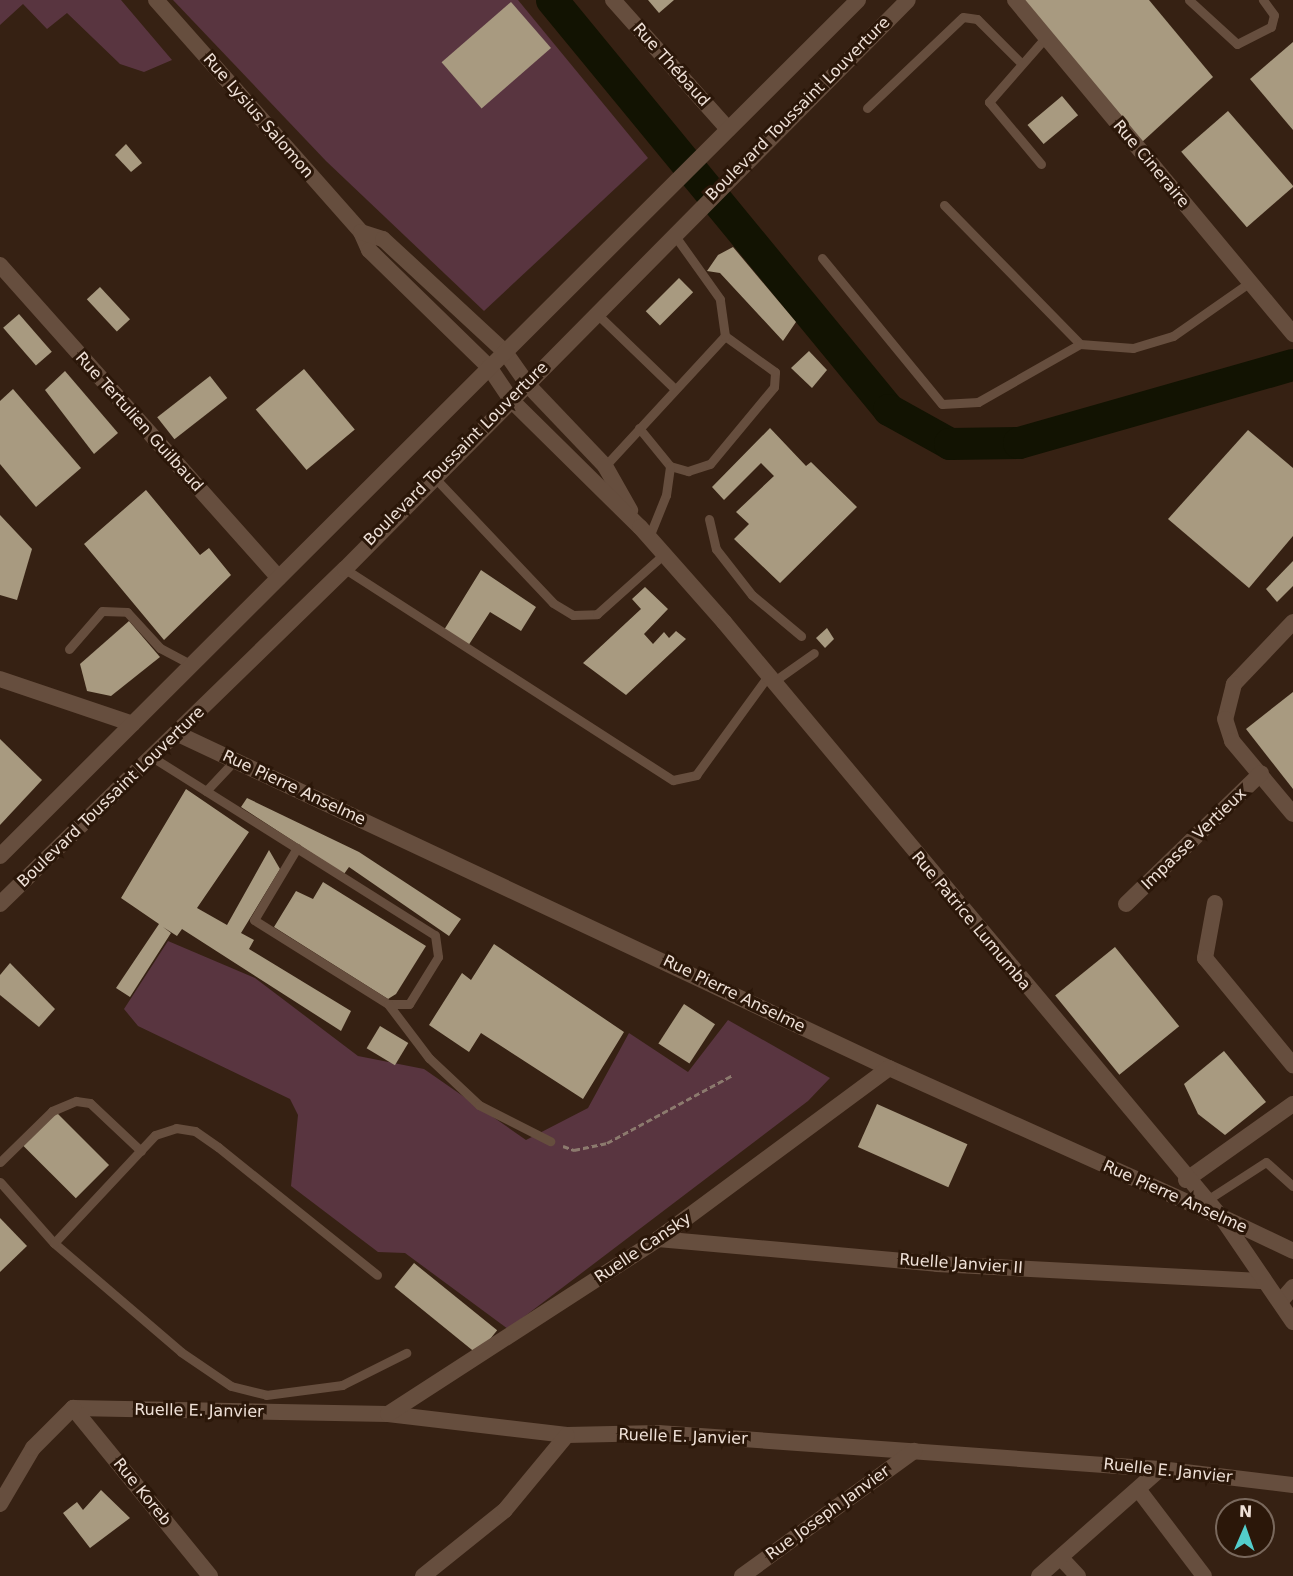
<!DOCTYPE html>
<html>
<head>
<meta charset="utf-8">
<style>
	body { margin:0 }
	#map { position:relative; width:1293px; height:1576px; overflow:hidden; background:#362113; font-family:"DejaVu Sans",sans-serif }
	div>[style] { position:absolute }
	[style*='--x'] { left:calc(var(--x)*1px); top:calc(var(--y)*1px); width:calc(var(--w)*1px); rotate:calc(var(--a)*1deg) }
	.green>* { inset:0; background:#593540 }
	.river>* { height:32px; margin:-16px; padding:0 16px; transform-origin:16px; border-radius:16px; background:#121302 }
	.building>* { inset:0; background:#a89a80; transform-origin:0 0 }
	.path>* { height:3px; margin-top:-1.5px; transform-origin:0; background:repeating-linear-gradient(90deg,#8c7a6e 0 6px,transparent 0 9px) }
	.service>* { height:9px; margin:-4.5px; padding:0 4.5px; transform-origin:4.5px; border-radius:4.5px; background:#664e3e }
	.minor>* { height:16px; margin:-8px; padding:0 8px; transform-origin:8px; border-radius:8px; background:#664e3e }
	.tertiary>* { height:16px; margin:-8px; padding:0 8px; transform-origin:8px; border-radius:8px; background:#664e3e }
	.secondary>* { height:16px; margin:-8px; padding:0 8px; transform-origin:8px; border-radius:8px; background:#664e3e }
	span { translate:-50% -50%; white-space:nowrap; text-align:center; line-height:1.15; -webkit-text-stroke:6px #2b1709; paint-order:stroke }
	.street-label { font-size:16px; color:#efe1d8 }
	.north { position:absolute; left:1215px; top:1498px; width:60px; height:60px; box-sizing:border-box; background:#2b1709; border:2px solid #79685c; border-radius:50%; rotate:2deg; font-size:16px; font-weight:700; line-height:24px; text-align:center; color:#efe1d8 }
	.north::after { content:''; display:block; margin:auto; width:21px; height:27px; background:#53cdcb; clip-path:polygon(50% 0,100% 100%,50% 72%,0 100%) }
</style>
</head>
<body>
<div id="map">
	<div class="green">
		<i style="clip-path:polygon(0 0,121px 0,172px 60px,144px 72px,120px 64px,67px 13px,47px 29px,23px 4px,0 25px)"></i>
		<i style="clip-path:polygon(173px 0,518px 0,648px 158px,484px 311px,326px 161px)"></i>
		<i style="clip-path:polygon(168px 941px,255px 978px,358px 1056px,424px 1069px,526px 1140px,588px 1108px,629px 1033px,688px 1072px,728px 1020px,830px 1078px,808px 1101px,508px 1329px,405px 1253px,378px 1252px,291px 1186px,298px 1115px,290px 1099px,138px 1026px,124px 1009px)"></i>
	</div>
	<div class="river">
		<i style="--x:552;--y:0;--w:531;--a:50.58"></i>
		<i style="--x:889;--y:410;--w:70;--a:29.1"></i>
		<i style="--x:950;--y:444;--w:69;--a:-0.8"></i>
		<i style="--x:1019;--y:443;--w:285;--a:-15.9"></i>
	</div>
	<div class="building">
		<i style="clip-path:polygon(648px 0,674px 0,659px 13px)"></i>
		<i style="clip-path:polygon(1023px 0,1149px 0,1213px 77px,1141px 143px)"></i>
		<i style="left:511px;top:2px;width:61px;height:92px;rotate:49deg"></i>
		<i style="clip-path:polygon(1293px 42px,1293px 130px,1250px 79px)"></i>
		<i style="left:1062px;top:96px;width:25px;height:45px;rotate:50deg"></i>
		<i style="left:1228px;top:111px;width:100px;height:62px;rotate:49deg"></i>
		<i style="clip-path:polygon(126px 144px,142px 163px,131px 172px,115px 155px)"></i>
		<i style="clip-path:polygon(733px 247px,796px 322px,783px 341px,720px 273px,707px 271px,718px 255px)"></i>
		<i style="left:679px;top:278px;width:20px;height:47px;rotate:45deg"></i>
		<i style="left:100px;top:287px;width:44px;height:18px;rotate:47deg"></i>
		<i style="left:19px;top:314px;width:50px;height:21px;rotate:49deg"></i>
		<i style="clip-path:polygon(809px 351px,827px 370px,812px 388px,791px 368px)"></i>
		<i style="left:304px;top:369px;width:79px;height:63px;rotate:50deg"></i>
		<i style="clip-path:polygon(65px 371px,118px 433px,94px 454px,45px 390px)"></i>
		<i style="left:210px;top:376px;width:28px;height:67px;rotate:52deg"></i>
		<i style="clip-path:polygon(13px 389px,81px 468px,36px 507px,0 464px,0 401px)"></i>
		<i style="clip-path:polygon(770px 428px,806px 466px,811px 462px,857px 507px,780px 583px,734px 539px,749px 524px,736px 512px,774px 476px,761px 463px,724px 500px,712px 487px)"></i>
		<i style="clip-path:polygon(1248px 430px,1293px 468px,1293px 536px,1249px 588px,1168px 519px)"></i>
		<i style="clip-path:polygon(146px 490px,200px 555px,209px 548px,231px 575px,164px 640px,84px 544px)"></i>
		<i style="clip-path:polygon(0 515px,32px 549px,17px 600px,0 595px)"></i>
		<i style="clip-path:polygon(1293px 561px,1293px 586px,1277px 602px,1266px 589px)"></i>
		<i style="clip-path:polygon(481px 570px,536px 607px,521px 631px,490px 612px,468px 646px,444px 630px)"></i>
		<i style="clip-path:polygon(645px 587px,668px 609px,644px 634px,653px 644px,664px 632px,669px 638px,676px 631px,686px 639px,626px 695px,583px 663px,641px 609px,632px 599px)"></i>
		<i style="clip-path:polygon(129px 621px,160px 657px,111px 696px,87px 691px,80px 664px)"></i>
		<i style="clip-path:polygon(827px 628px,834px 639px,825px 648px,816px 638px)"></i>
		<i style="clip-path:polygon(1293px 692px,1293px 789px,1246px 729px)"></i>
		<i style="clip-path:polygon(0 739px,42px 780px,0 825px)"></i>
		<i style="clip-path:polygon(186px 789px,249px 832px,197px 908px,227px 925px,269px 850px,280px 869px,241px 933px,254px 940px,249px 949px,351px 1011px,341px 1031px,182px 929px,177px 936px,163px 927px,171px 933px,130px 997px,116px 988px,159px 924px,121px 898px)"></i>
		<i style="clip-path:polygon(247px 798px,359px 852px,461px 919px,449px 936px,349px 867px,344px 874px,241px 807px)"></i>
		<i style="clip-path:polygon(323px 882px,426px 946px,396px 994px,388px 999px,274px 927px,296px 891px,313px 899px)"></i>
		<i style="clip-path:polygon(494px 944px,624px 1032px,583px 1099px,481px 1033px,469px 1052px,429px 1025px,462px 973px,471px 980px)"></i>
		<i style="left:1115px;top:947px;width:102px;height:77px;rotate:51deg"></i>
		<i style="clip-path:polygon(10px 963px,55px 1009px,39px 1027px,0 995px,0 975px)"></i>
		<i style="left:684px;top:1004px;width:37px;height:47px;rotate:33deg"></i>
		<i style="left:380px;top:1026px;width:33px;height:26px;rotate:31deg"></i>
		<i style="clip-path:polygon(1224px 1051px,1266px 1102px,1225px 1135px,1198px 1114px,1184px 1084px)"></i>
		<i style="left:877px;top:1104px;width:99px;height:47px;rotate:24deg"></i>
		<i style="left:56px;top:1112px;width:75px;height:47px;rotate:45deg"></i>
		<i style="clip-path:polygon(0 1218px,27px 1246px,0 1272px)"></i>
		<i style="left:414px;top:1263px;width:107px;height:31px;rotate:39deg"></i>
		<i style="clip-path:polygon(101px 1490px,130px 1518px,90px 1548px,63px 1513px,77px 1502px,83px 1510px)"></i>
	</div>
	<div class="path">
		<i style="--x:563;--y:1146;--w:12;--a:20"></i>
		<i style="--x:574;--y:1150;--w:34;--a:-12"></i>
		<i style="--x:607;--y:1143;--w:143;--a:-28.4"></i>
	</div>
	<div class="service">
		<i style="--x:1189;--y:0;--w:65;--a:42.5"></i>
		<i style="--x:1237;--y:44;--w:38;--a:-27"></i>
		<i style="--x:1271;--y:27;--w:12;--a:-76"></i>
		<i style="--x:1274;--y:15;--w:19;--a:-126"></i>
		<i style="--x:867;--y:108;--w:132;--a:-43.5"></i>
		<i style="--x:963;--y:17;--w:14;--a:8"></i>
		<i style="--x:977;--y:19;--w:62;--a:45"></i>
		<i style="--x:1041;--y:164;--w:81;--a:-130"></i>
		<i style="--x:989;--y:102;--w:86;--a:-48.8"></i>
		<i style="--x:944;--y:205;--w:194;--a:45.6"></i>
		<i style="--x:1080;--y:344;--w:53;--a:4.3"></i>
		<i style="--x:1133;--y:348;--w:42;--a:-16.7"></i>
		<i style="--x:1173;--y:336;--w:94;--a:-35"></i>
		<i style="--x:822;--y:258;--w:189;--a:50.6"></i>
		<i style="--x:942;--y:404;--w:36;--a:-3"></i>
		<i style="--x:978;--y:402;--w:117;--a:-29.6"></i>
		<i style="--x:596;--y:313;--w:108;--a:43.9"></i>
		<i style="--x:639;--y:428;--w:49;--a:50.8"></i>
		<i style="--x:670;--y:466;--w:19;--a:16"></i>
		<i style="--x:688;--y:471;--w:23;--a:-18"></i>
		<i style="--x:710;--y:464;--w:100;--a:-50.3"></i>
		<i style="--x:774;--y:387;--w:15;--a:-86"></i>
		<i style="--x:775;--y:372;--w:62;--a:-144.2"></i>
		<i style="--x:605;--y:466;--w:177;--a:-47.3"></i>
		<i style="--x:725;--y:336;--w:37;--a:-98"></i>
		<i style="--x:720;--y:299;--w:81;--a:-125.5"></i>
		<i style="--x:434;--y:477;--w:173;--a:46.6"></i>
		<i style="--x:553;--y:603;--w:23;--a:31"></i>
		<i style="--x:573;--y:615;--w:24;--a:-2"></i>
		<i style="--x:597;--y:614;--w:90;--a:-41.8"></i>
		<i style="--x:709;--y:519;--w:31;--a:77"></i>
		<i style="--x:716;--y:549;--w:58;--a:52"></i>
		<i style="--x:752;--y:595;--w:64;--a:39.9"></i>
		<i style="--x:649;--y:537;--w:45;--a:-68"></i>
		<i style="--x:666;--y:495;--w:29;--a:-82"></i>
		<i style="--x:345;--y:569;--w:390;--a:32.8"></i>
		<i style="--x:673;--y:780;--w:24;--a:-12"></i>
		<i style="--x:696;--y:775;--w:122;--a:-54"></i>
		<i style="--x:69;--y:649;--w:50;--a:-49"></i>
		<i style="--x:102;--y:611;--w:25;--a:2"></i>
		<i style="--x:127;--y:612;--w:49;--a:47.5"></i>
		<i style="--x:160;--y:648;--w:36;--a:28"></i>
		<i style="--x:773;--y:682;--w:50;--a:-35.3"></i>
		<i style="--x:152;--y:757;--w:334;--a:32.2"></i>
		<i style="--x:435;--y:935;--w:22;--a:82"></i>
		<i style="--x:438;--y:957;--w:55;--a:121.7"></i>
		<i style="--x:409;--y:1004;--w:21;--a:180"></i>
		<i style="--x:388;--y:1004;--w:158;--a:-147.9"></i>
		<i style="--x:254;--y:920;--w:84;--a:-59.2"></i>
		<i style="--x:206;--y:791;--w:42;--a:-46.9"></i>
		<i style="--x:388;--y:1004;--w:68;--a:52.8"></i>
		<i style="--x:429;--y:1058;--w:69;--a:43.2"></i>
		<i style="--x:479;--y:1105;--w:80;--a:26.9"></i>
		<i style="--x:0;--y:1162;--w:73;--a:-44.4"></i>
		<i style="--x:52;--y:1111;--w:26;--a:-23"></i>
		<i style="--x:76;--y:1101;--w:14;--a:8"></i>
		<i style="--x:90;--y:1103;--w:70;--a:43.3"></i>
		<i style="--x:0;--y:1182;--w:81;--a:48.5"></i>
		<i style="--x:54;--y:1243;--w:167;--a:40.6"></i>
		<i style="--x:181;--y:1352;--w:60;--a:34.2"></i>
		<i style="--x:231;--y:1386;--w:36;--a:14"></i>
		<i style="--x:266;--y:1395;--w:77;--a:-7.5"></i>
		<i style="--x:342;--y:1385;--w:72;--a:-26.6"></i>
		<i style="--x:1207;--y:1200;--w:70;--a:-32.8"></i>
		<i style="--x:1266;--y:1162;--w:36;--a:42"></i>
		<i style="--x:54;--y:1243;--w:148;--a:-46.9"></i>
		<i style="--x:155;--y:1135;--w:22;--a:-18"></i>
		<i style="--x:176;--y:1128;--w:19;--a:9"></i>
		<i style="--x:195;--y:1131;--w:28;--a:35"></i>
		<i style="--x:218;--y:1147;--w:204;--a:38.8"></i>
	</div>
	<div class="minor">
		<i style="--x:156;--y:0;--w:310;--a:48.5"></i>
		<i style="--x:361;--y:232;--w:20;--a:66"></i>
		<i style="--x:369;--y:250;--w:168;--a:44.3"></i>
		<i style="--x:613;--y:0;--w:173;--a:48.3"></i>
		<i style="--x:1015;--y:0;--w:435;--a:50.2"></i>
		<i style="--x:361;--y:232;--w:23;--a:18"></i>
		<i style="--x:383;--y:239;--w:166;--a:42.8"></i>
		<i style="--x:0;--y:265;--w:419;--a:48.3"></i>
		<i style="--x:1293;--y:622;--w:86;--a:133.6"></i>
		<i style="--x:1234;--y:684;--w:36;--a:104"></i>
		<i style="--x:1225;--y:719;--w:23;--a:72"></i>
		<i style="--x:1232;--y:741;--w:95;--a:50.1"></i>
		<i style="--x:0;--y:679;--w:140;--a:18.7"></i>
		<i style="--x:176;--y:733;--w:788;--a:25.17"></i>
		<i style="--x:889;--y:1068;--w:364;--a:24.2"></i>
		<i style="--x:1215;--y:903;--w:56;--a:100.3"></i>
		<i style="--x:1205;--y:958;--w:139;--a:50.6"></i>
		<i style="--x:1126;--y:904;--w:188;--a:-44.1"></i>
		<i style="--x:1186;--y:1180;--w:131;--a:-35.4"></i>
		<i style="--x:658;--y:1239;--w:280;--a:5.1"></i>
		<i style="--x:937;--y:1264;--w:328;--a:3"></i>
		<i style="--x:1280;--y:1302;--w:20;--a:-49"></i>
		<i style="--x:73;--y:1408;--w:315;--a:1.1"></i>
		<i style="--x:388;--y:1414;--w:180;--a:6.7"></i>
		<i style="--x:567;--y:1435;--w:91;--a:-1.3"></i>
		<i style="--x:658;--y:1433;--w:503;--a:4.1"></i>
		<i style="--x:1160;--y:1469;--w:134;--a:6.9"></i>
		<i style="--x:73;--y:1408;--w:217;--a:50.8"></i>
		<i style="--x:388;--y:1414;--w:322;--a:-32.9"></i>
		<i style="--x:658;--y:1239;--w:287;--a:-36.5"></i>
		<i style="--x:1138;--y:1489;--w:109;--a:52.8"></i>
		<i style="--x:0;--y:1504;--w:65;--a:-59.5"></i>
		<i style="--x:33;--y:1448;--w:57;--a:-45"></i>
		<i style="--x:1061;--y:1558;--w:25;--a:47"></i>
		<i style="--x:423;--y:1576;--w:105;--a:-38.8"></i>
		<i style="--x:505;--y:1510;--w:97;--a:-50.4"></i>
		<i style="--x:742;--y:1576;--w:213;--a:-36"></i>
		<i style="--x:1039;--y:1576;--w:162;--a:-41.5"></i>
	</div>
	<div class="tertiary">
		<i style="--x:505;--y:352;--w:39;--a:55"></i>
		<i style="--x:527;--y:384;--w:113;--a:46.4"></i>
		<i style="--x:605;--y:466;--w:51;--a:60.4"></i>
		<i style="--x:489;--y:367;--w:40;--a:56"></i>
		<i style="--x:511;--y:400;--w:181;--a:44.6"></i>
		<i style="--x:640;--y:527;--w:127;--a:48.5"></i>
		<i style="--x:724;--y:622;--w:777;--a:50.12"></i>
		<i style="--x:1222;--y:1218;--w:126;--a:55.7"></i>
		<i style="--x:1226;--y:1219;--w:74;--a:25.5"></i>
	</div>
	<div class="secondary">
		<i style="--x:0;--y:856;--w:1212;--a:-44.93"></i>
		<i style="--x:0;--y:904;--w:481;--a:-44.2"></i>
		<i style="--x:345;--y:569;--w:800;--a:-45.3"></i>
	</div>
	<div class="street-label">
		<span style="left:671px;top:65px;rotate:48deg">Rue Thébaud</span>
		<span style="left:798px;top:109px;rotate:-45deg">Boulevard Toussaint Louverture</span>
		<span style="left:258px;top:116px;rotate:49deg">Rue Lysius Salomon</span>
		<span style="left:1151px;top:164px;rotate:50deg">Rue Cineraire</span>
		<span style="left:139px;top:422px;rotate:48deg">Rue Tertulien Guilbaud</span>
		<span style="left:456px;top:454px;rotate:-45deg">Boulevard Toussaint Louverture</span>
		<span style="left:294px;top:788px;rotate:25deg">Rue Pierre Anselme</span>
		<span style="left:111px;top:797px;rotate:-44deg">Boulevard Toussaint Louverture</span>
		<span style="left:1194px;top:839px;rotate:-44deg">Impasse Vertieux</span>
		<span style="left:971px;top:921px;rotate:50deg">Rue Patrice Lumumba</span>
		<span style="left:734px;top:994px;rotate:26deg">Rue Pierre Anselme</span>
		<span style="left:1175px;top:1197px;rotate:24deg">Rue Pierre Anselme</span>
		<span style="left:643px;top:1248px;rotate:-34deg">Ruelle Cansky</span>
		<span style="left:961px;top:1264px;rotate:4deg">Ruelle Janvier II</span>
		<span style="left:199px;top:1411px;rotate:1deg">Ruelle E. Janvier</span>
		<span style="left:683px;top:1437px;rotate:2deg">Ruelle E. Janvier</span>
		<span style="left:1168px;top:1471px;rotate:6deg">Ruelle E. Janvier</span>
		<span style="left:142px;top:1492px;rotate:51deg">Rue Koreb</span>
		<span style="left:828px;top:1513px;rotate:-36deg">Rue Joseph Janvier</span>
	</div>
	<div class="north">N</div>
</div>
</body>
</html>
